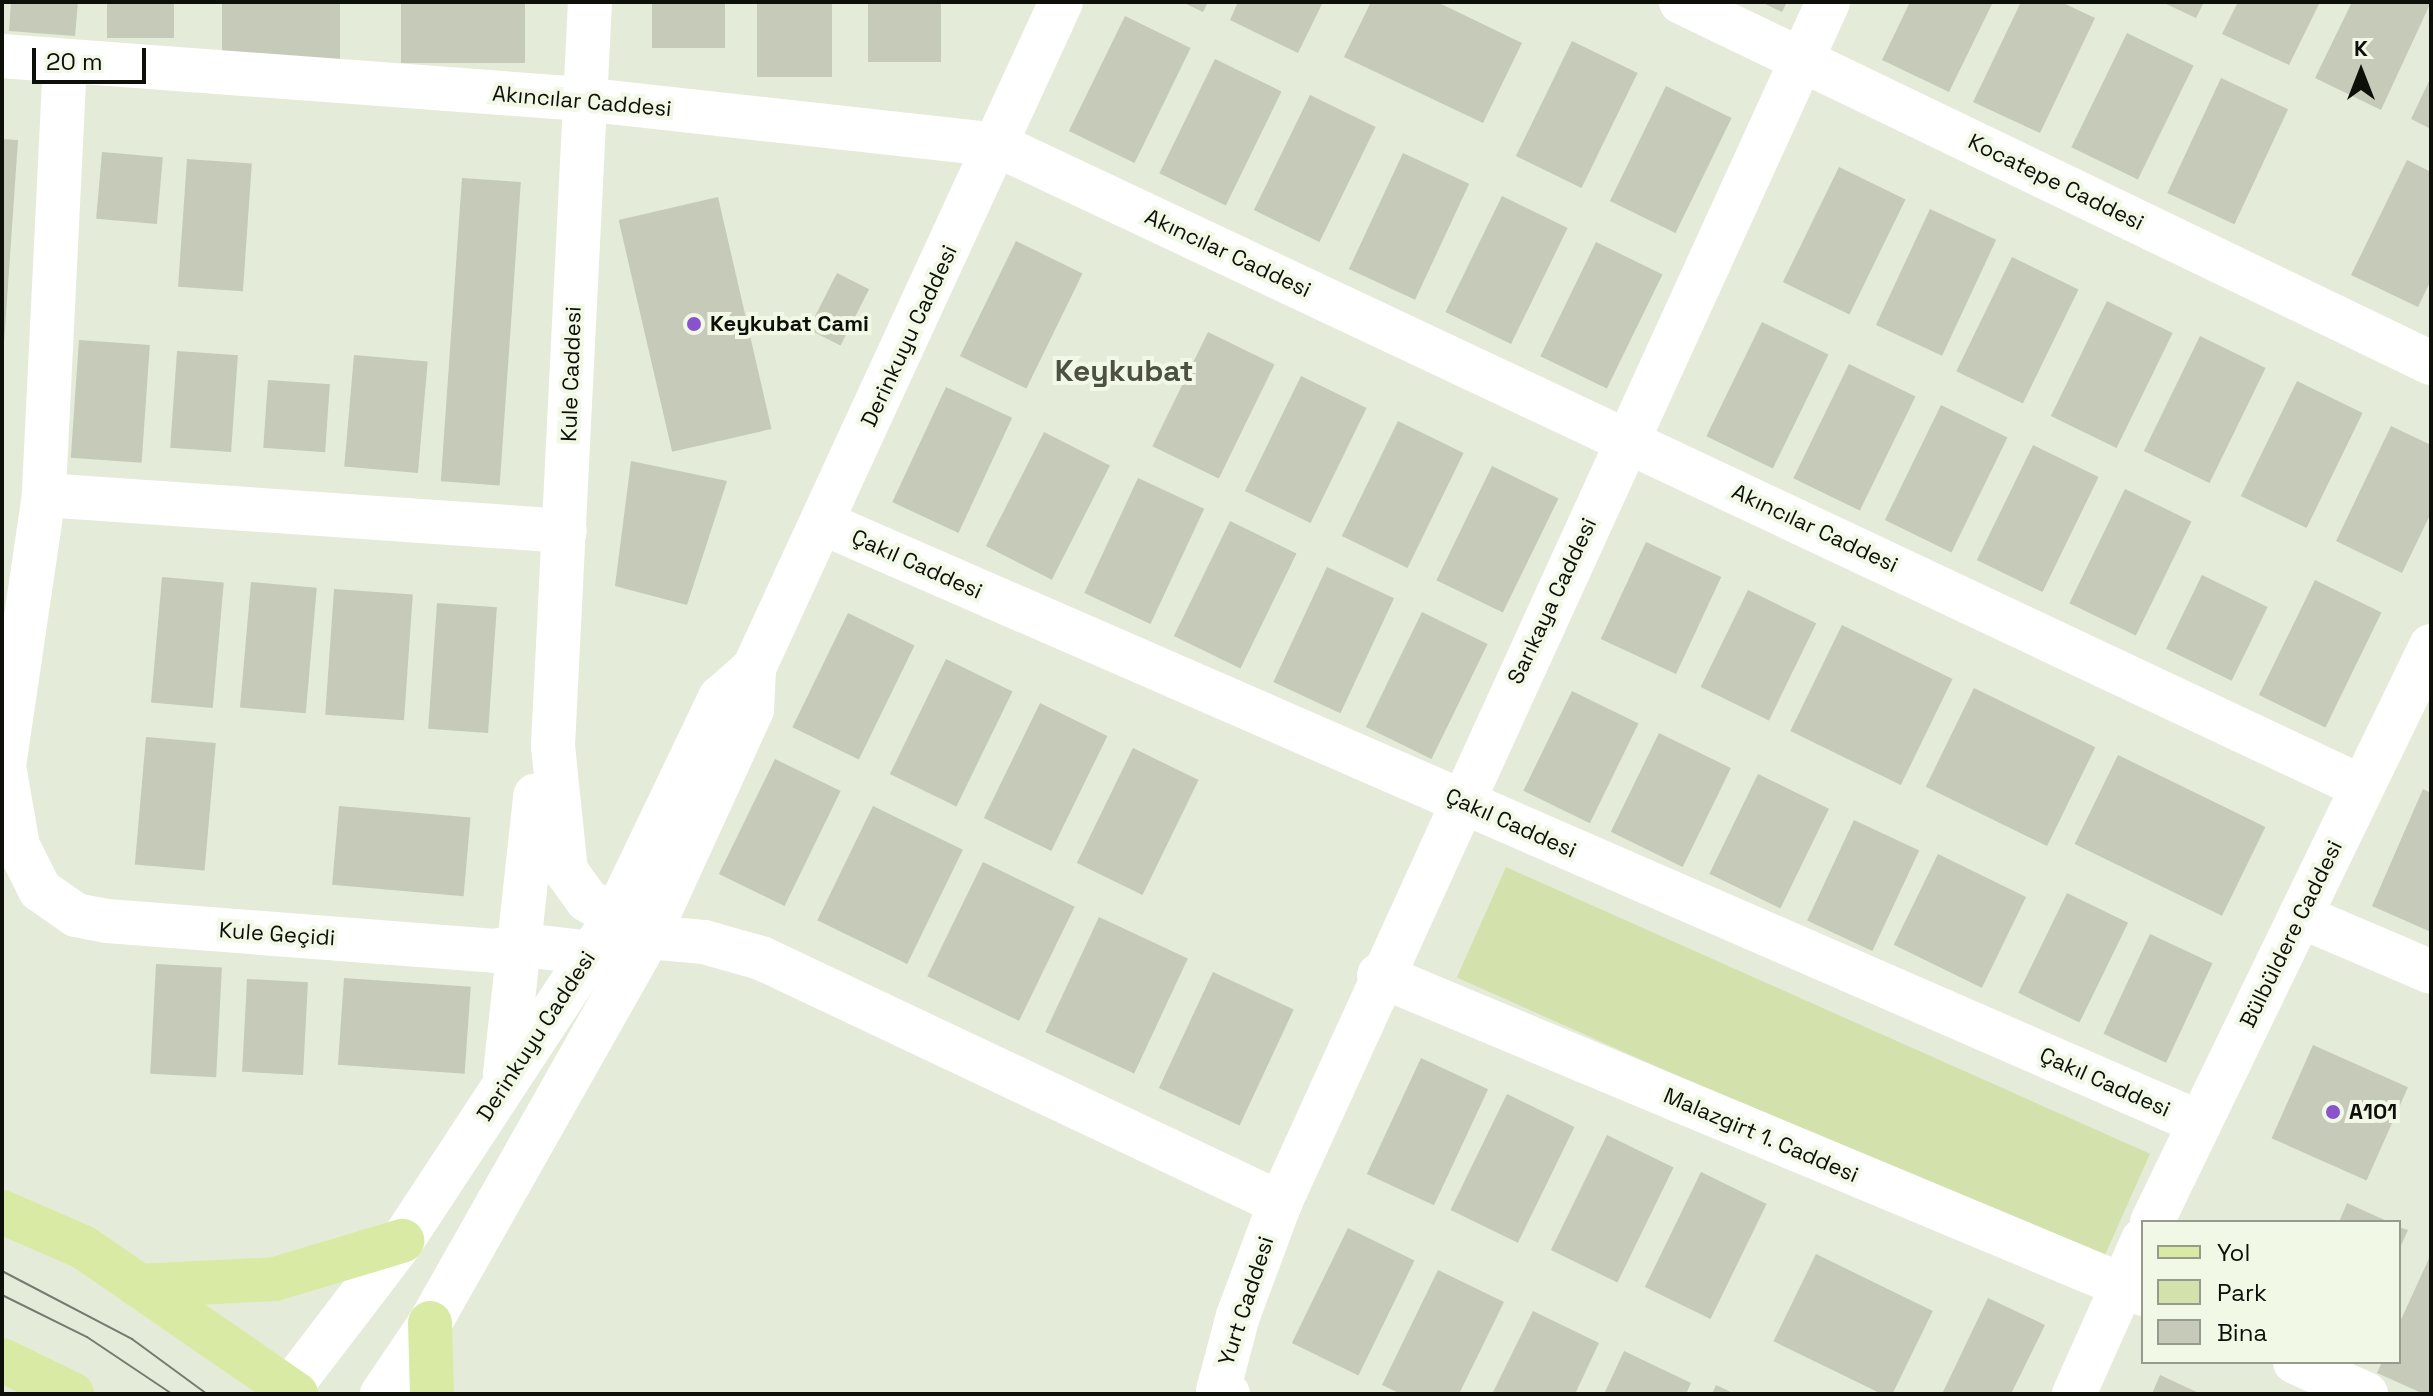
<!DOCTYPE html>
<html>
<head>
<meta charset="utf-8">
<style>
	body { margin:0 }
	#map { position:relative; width:2433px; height:1396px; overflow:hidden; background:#e5ebd9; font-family:"Space Grotesk",sans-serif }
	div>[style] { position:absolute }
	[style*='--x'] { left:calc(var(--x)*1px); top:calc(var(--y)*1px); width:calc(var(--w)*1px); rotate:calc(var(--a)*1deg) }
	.green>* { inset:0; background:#d3e2ad; transform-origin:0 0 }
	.building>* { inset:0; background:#c5cab9; transform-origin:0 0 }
	.minor>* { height:44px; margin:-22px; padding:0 22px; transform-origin:22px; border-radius:22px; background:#fff }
	.primary>* { height:44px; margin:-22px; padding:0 22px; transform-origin:22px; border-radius:22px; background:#d9eaa4 }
	.tram>* { height:2px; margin:-1px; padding:0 1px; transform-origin:1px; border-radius:1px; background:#777a6f }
	.dots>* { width:22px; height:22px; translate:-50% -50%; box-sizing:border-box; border:4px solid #f2f8e6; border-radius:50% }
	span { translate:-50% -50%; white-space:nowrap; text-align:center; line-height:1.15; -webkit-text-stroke:8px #f2f8e6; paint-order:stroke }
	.street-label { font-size:22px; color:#0d0f09 }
	.poi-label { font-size:22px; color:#0d0f09; font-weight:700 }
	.left { translate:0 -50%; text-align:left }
	.district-label { font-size:30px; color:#4c5142; font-weight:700 }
	.frame { position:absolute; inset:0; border:4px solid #0d0f09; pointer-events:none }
	.legend { position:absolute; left:2141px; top:1220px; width:260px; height:144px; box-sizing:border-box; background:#f2f8e6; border:2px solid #969b8e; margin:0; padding:10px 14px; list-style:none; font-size:24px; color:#0d0f09 }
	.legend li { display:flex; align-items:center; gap:16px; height:40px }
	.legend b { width:40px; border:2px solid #969b8e }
	.north { position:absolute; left:2321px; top:32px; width:80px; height:80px; -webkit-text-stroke:6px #f2f8e6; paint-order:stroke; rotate:0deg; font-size:22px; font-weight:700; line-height:32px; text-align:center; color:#0d0f09 }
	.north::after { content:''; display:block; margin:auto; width:28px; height:36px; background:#0d0f09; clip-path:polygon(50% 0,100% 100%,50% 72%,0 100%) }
	.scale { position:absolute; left:32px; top:48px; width:114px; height:36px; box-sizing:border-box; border:4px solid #0d0f09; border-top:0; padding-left:10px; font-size:24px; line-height:28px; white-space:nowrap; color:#0d0f09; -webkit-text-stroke:6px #f2f8e6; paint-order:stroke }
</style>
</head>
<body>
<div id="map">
	<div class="green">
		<i style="left:1506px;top:867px;width:705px;height:121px;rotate:24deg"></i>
	</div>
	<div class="building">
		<i style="clip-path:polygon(11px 2px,78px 2px,75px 36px,9px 31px)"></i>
		<i style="left:107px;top:2px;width:67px;height:36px"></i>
		<i style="left:222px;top:2px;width:118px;height:57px"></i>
		<i style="left:401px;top:2px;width:124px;height:61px"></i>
		<i style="left:652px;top:2px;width:73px;height:46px"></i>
		<i style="left:757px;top:2px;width:75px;height:75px"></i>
		<i style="left:868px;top:2px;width:73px;height:60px"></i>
		<i style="clip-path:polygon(1182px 2px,1208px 2px,1203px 12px)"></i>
		<i style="clip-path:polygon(1238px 2px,1323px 2px,1298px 53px,1230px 20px)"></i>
		<i style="clip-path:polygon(1371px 2px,1437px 2px,1522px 43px,1483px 123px,1344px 57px)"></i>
		<i style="clip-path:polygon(1761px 2px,1787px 2px,1782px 12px)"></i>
		<i style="clip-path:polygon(1910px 2px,1993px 2px,1949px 92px,1882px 60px)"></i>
		<i style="clip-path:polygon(2021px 2px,2061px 2px,2095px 18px,2040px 133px,1973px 102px)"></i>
		<i style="clip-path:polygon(2162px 2px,2204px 2px,2196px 18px)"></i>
		<i style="clip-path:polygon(2238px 2px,2320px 2px,2289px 65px,2222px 34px)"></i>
		<i style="clip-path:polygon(2352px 2px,2431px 2px,2381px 110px,2315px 78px)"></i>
		<i style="left:1125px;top:16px;width:73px;height:128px;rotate:26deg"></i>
		<i style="left:2127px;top:33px;width:74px;height:127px;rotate:26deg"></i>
		<i style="left:1572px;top:41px;width:73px;height:128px;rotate:26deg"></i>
		<i style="left:1215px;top:59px;width:74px;height:127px;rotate:26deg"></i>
		<i style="clip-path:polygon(2431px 77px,2431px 129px,2411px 119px)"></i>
		<i style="left:2221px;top:78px;width:74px;height:127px;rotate:25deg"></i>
		<i style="left:1666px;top:86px;width:73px;height:128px;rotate:26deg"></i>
		<i style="left:1310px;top:95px;width:73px;height:128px;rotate:26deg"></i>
		<i style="clip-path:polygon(2px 139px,18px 140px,4px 343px,2px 343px)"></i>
		<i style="left:102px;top:152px;width:61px;height:67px;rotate:5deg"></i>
		<i style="left:1403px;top:153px;width:73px;height:128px;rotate:25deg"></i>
		<i style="left:187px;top:159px;width:65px;height:128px;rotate:4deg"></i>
		<i style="clip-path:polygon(2407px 160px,2431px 172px,2431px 280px,2418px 307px,2351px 275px)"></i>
		<i style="left:1839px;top:167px;width:74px;height:128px;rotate:26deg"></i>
		<i style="left:462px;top:178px;width:59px;height:304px;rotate:4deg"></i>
		<i style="left:1502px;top:196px;width:73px;height:129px;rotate:26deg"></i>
		<i style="left:718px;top:197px;width:238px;height:102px;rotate:77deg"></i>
		<i style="left:1930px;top:209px;width:73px;height:128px;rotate:25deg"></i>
		<i style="left:1016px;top:241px;width:74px;height:128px;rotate:26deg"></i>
		<i style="left:1596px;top:242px;width:74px;height:127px;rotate:26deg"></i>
		<i style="left:2012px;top:257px;width:74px;height:127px;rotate:26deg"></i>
		<i style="left:837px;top:273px;width:36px;height:63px;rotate:27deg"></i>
		<i style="left:2107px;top:301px;width:73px;height:128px;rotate:26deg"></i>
		<i style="left:1762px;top:322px;width:74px;height:127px;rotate:26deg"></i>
		<i style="left:1208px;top:332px;width:74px;height:127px;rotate:26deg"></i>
		<i style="left:2200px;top:336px;width:73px;height:128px;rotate:26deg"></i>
		<i style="left:79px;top:340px;width:71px;height:118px;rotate:4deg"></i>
		<i style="left:177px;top:351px;width:61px;height:97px;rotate:4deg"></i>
		<i style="left:354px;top:355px;width:74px;height:112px;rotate:5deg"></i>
		<i style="left:1849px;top:364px;width:74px;height:127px;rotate:26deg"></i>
		<i style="left:1301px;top:376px;width:73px;height:128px;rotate:26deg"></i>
		<i style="left:268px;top:380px;width:62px;height:68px;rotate:4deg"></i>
		<i style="left:2297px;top:381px;width:73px;height:128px;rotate:26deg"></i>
		<i style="left:946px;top:387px;width:73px;height:127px;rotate:25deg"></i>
		<i style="left:1941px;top:405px;width:74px;height:128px;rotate:26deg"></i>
		<i style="left:1398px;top:421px;width:73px;height:128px;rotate:26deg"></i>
		<i style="clip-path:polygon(2391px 426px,2431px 445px,2431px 513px,2402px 573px,2336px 541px)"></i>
		<i style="left:1044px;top:432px;width:74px;height:128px;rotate:27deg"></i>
		<i style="left:2033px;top:445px;width:73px;height:128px;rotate:26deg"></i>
		<i style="clip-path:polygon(631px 461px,727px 481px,687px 605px,615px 586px)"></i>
		<i style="left:1492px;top:466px;width:74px;height:127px;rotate:26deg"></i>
		<i style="left:1138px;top:478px;width:73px;height:127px;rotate:25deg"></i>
		<i style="left:2125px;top:489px;width:74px;height:127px;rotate:26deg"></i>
		<i style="left:1230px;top:521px;width:74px;height:128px;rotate:26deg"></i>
		<i style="left:1646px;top:542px;width:83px;height:107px;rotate:25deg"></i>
		<i style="left:1327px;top:567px;width:74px;height:127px;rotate:25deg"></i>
		<i style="left:2202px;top:575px;width:73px;height:82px;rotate:26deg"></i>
		<i style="left:162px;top:577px;width:62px;height:126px;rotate:5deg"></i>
		<i style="left:2315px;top:580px;width:74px;height:128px;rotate:26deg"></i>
		<i style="left:251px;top:582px;width:66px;height:126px;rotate:5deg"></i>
		<i style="left:334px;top:589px;width:79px;height:126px;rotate:4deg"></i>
		<i style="left:1748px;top:590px;width:76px;height:108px;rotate:26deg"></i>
		<i style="left:437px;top:603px;width:60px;height:126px;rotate:4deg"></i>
		<i style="left:1422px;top:612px;width:73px;height:128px;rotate:26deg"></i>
		<i style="left:848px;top:613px;width:74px;height:127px;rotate:26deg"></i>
		<i style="left:1842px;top:625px;width:123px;height:118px;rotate:26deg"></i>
		<i style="left:946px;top:659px;width:74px;height:128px;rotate:26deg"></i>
		<i style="left:1974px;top:688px;width:135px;height:110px;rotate:26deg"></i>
		<i style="left:1572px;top:691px;width:74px;height:111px;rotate:26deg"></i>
		<i style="left:1040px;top:703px;width:75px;height:128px;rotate:26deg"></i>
		<i style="left:1659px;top:733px;width:80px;height:110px;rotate:26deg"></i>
		<i style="left:146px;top:737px;width:70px;height:128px;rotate:5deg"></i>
		<i style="left:1133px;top:748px;width:73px;height:128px;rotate:26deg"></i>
		<i style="left:2118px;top:755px;width:164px;height:99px;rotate:26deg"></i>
		<i style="left:775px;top:759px;width:73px;height:128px;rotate:26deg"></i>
		<i style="left:1758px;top:774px;width:79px;height:111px;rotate:26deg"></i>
		<i style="clip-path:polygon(2423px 789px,2431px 793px,2431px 932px,2372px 906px)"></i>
		<i style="left:339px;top:806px;width:132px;height:79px;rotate:5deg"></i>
		<i style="left:873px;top:806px;width:100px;height:127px;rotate:26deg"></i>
		<i style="left:1854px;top:820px;width:72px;height:111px;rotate:25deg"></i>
		<i style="left:1938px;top:854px;width:98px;height:101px;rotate:26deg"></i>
		<i style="left:983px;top:862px;width:102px;height:127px;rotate:26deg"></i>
		<i style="left:2067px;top:893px;width:68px;height:111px;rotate:26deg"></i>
		<i style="left:1099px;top:917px;width:98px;height:127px;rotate:25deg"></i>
		<i style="left:2150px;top:934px;width:69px;height:110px;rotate:25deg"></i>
		<i style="left:156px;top:964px;width:66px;height:110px;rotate:3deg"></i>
		<i style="left:1213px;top:972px;width:89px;height:128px;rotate:25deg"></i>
		<i style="left:344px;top:978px;width:127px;height:87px;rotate:4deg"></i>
		<i style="left:247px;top:979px;width:61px;height:93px;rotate:3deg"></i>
		<i style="left:2313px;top:1045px;width:104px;height:102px;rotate:24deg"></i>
		<i style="left:1421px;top:1058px;width:74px;height:128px;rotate:25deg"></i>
		<i style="left:1507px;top:1094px;width:75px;height:129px;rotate:26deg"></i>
		<i style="left:1607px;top:1135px;width:74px;height:128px;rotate:26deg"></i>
		<i style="left:1701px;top:1172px;width:73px;height:128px;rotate:26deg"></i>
		<i style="clip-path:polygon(2347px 1203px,2389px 1222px,2339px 1222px)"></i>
		<i style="clip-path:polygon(2399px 1227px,2408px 1230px,2399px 1250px)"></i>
		<i style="left:1348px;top:1228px;width:74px;height:128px;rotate:26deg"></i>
		<i style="left:1816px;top:1254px;width:130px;height:97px;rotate:26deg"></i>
		<i style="clip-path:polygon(2431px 1254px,2431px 1394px,2424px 1394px,2377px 1373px,2382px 1362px,2399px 1362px,2399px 1324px)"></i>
		<i style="clip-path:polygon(1438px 1270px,1504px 1302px,1459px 1394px,1401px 1394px,1382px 1385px)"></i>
		<i style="clip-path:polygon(1988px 1298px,2045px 1325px,2011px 1394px,1942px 1394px)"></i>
		<i style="clip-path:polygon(1533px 1311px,1599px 1343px,1575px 1394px,1492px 1394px)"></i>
		<i style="clip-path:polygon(1624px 1351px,1691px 1383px,1686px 1394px,1604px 1394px)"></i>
		<i style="clip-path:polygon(2160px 1375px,2201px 1394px,2152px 1394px)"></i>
		<i style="clip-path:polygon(1716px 1385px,1735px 1394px,1712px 1394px)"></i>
	</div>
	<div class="minor">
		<i style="--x:590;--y:2;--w:745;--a:92.85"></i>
		<i style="--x:553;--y:746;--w:126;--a:84.1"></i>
		<i style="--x:566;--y:871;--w:36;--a:54"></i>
		<i style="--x:587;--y:900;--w:62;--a:31.1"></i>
		<i style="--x:1681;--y:2;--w:832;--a:25.7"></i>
		<i style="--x:2;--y:56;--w:582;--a:4.24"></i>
		<i style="--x:582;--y:99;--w:418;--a:6.3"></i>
		<i style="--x:997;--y:145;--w:1508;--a:25.19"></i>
		<i style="--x:65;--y:61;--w:435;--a:92.8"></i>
		<i style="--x:44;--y:495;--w:274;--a:98.4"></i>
		<i style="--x:4;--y:766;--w:81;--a:80.1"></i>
		<i style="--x:18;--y:846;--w:49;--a:63.4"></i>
		<i style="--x:40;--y:890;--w:44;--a:34.8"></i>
		<i style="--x:76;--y:915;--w:32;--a:11"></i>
		<i style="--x:107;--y:921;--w:389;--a:4.4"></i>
		<i style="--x:495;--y:951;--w:29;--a:-12"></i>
		<i style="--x:523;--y:945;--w:68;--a:6.7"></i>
		<i style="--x:591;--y:953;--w:59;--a:-15.7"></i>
		<i style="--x:648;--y:937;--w:56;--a:5.1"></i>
		<i style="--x:704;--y:942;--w:59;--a:15.7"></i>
		<i style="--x:761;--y:958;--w:574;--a:25.27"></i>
		<i style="--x:44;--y:495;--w:522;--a:3.95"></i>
		<i style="--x:823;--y:523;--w:1502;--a:23.54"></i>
		<i style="--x:2300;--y:916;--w:142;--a:23.1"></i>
		<i style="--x:1379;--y:975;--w:828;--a:22.66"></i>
		<i style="--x:505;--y:1074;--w:280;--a:-83.8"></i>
		<i style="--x:2152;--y:1222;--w:640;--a:-64.16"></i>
		<i style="--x:2295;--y:1362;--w:78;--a:24.3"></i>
		<i style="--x:289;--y:1389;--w:186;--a:-52.6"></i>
		<i style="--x:402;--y:1241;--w:388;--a:-56.7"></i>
		<i style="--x:615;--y:917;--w:243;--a:-64.4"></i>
		<i style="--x:720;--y:698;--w:45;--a:-41.4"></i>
		<i style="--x:754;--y:668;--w:733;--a:-65.25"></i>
		<i style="--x:382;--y:1394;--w:86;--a:-55.9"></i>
		<i style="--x:430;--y:1323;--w:443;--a:-60.5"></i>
		<i style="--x:648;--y:937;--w:250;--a:-65.4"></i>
		<i style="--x:752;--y:710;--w:42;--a:-87.3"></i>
		<i style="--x:1228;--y:1394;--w:10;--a:-163"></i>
		<i style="--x:1218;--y:1391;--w:78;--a:-75.1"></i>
		<i style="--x:1238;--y:1316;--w:121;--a:-69.6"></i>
		<i style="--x:1280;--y:1203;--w:1320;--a:-65.47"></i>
		<i style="--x:2074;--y:1394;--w:169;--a:-65.9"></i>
	</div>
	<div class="primary">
		<i style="--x:2;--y:1212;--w:88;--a:23.4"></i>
		<i style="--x:83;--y:1247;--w:259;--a:34.6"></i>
		<i style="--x:139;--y:1286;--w:136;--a:-2.9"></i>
		<i style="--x:275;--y:1279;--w:133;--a:-16.7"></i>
		<i style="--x:430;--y:1323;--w:71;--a:88.4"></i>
		<i style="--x:2;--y:1360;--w:78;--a:25.9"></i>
	</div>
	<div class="tram">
		<i style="--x:2;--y:1271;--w:147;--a:27.6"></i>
		<i style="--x:132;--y:1339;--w:93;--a:36.3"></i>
		<i style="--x:2;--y:1295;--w:95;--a:26.3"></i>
		<i style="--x:87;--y:1337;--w:102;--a:33.8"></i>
	</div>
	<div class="dots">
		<i style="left:694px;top:324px;background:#8853cb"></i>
		<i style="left:2333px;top:1112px;background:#8853cb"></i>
	</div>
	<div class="street-label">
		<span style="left:582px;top:101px;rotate:5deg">Akıncılar Caddesi</span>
		<span style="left:2056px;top:182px;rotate:26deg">Kocatepe Caddesi</span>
		<span style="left:1228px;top:253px;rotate:25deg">Akıncılar Caddesi</span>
		<span style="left:909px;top:336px;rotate:-65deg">Derinkuyu Caddesi</span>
		<span style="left:571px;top:374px;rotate:-88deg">Kule Caddesi</span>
		<span style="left:1815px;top:528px;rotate:25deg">Akıncılar Caddesi</span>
		<span style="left:917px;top:564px;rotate:24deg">Çakıl Caddesi</span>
		<span style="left:1552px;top:601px;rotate:-65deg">Sarıkaya Caddesi</span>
		<span style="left:1511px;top:823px;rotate:24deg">Çakıl Caddesi</span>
		<span style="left:277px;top:934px;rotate:4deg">Kule Geçidi</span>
		<span style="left:2291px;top:934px;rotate:-64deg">Bülbüldere Caddesi</span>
		<span style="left:536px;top:1036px;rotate:-57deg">Derinkuyu Caddesi</span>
		<span style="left:2105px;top:1082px;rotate:24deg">Çakıl Caddesi</span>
		<span style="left:1761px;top:1135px;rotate:23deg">Malazgirt 1. Caddesi</span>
		<span style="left:1246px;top:1301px;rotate:-72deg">Yurt Caddesi</span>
	</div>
	<div class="poi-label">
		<span class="left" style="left:710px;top:324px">Keykubat Cami</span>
		<span class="left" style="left:2349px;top:1112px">A101</span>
	</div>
	<div class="district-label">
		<span style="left:1124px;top:371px">Keykubat</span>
	</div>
	<div class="frame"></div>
	<ul class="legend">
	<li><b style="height:10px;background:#d9eaa4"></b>Yol</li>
	<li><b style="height:22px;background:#d3e2ad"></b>Park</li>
	<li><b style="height:22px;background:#c5cab9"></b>Bina</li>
	</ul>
	<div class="north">K</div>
	<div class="scale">20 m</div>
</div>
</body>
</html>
